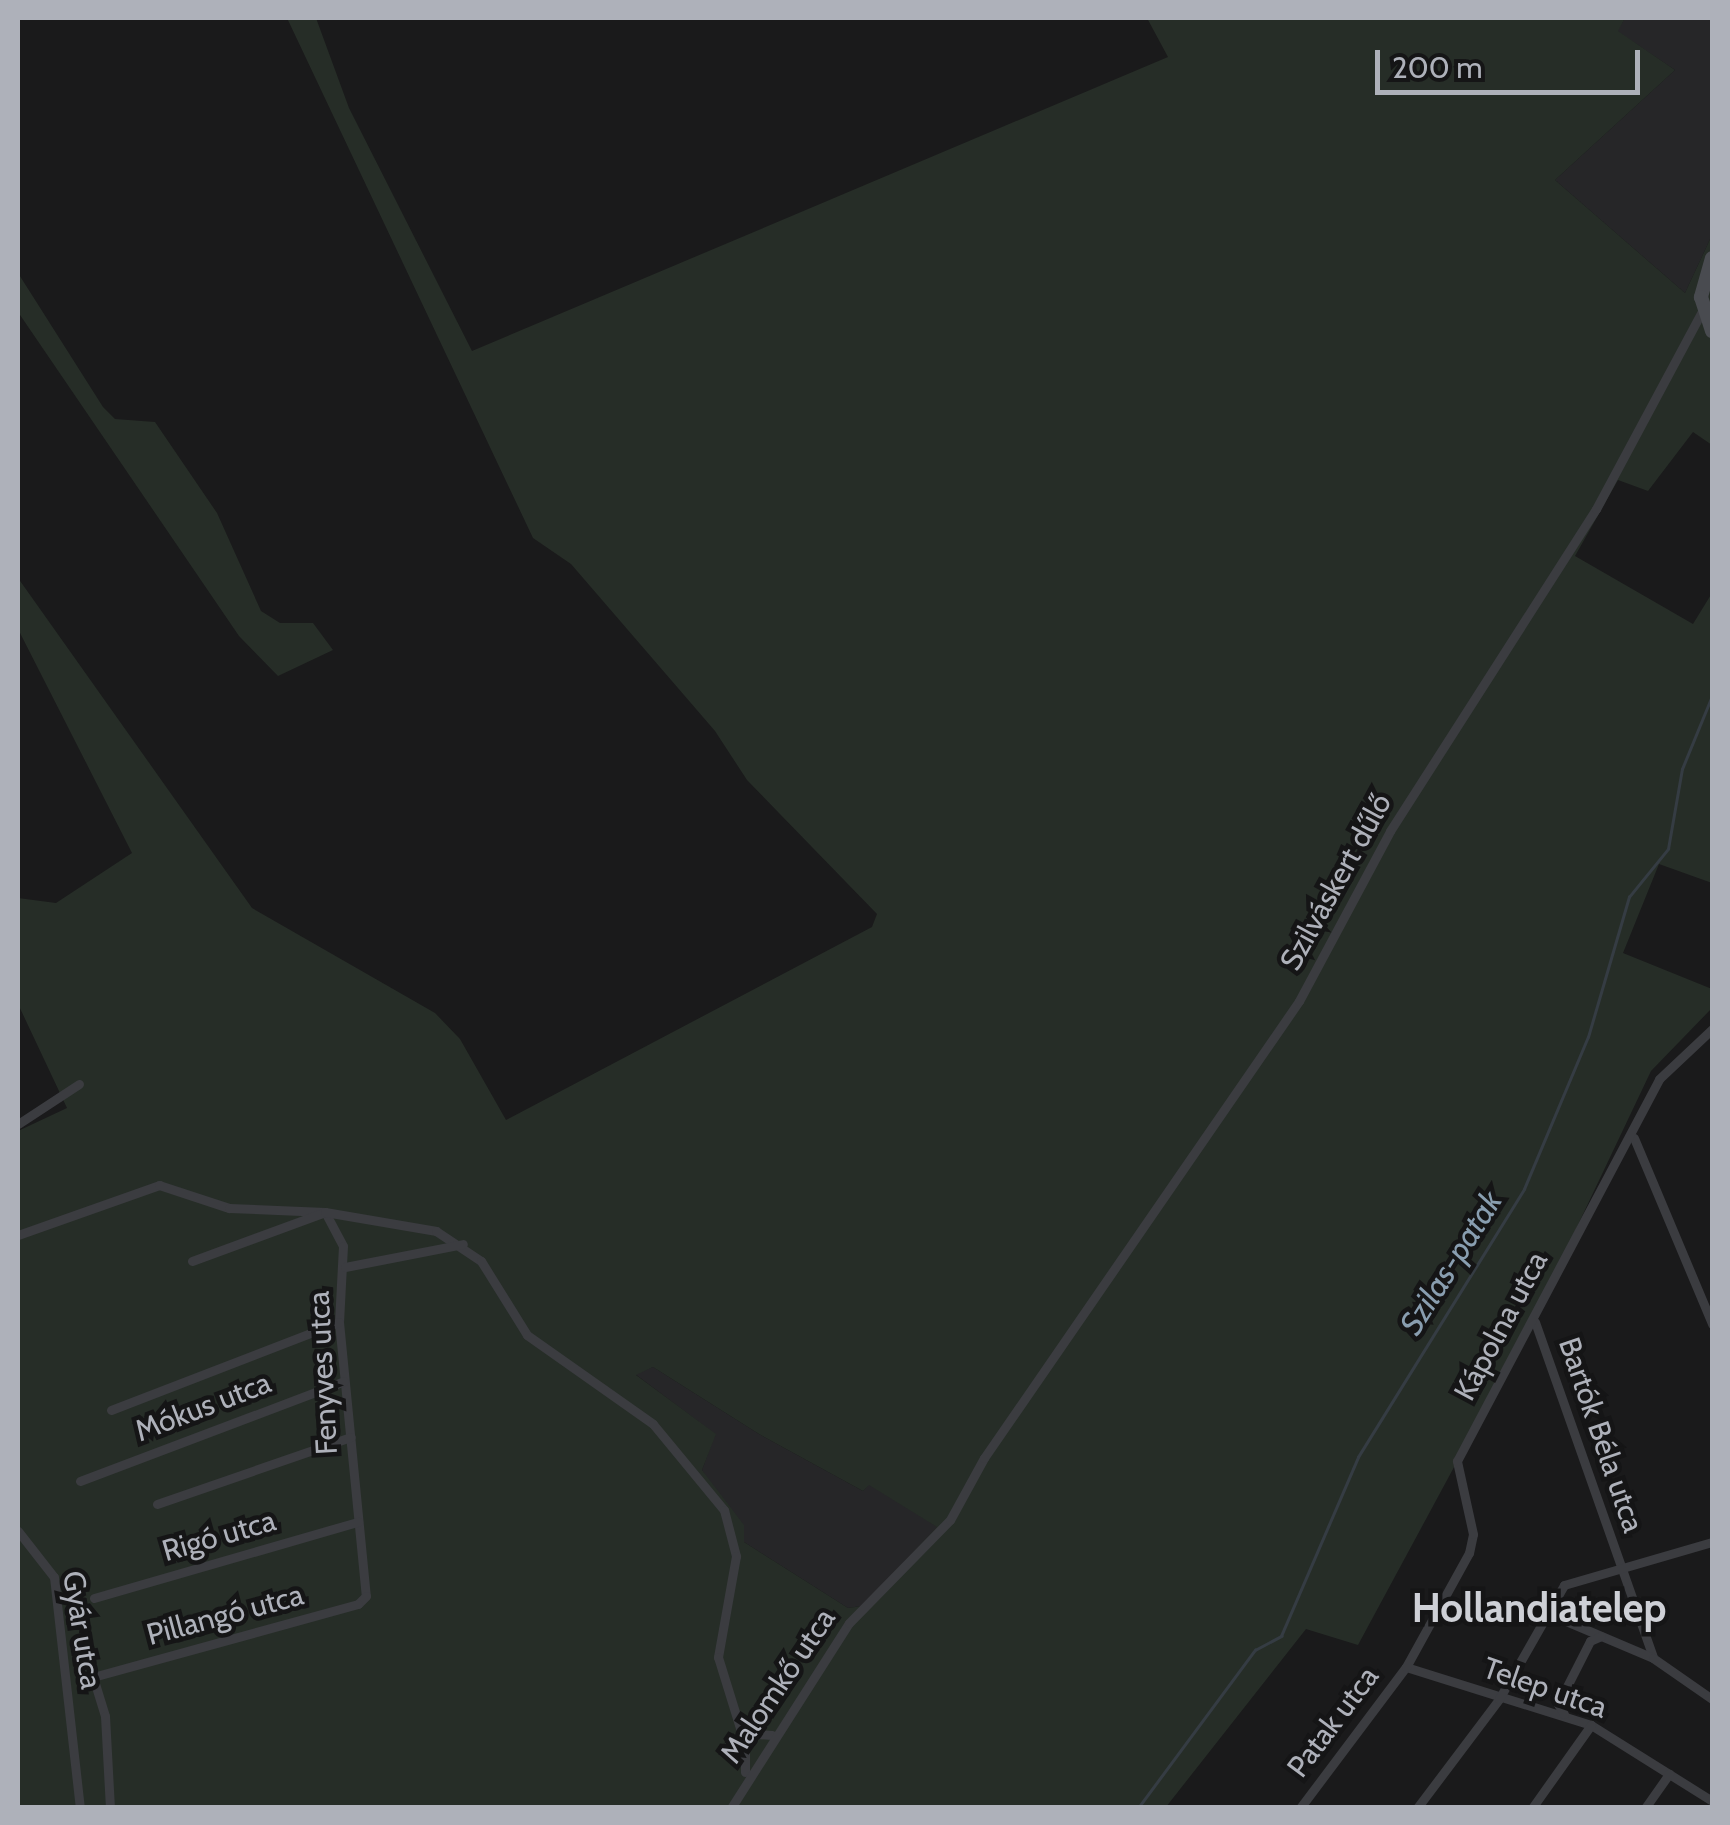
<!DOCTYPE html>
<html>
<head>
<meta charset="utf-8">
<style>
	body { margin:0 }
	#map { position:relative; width:1730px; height:1825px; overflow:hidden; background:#1a1a1b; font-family:Cabin,sans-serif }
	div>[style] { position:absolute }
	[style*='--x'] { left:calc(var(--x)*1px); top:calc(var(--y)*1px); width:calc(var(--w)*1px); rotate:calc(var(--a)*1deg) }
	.built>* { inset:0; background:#262628 }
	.green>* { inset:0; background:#262d27 }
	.stream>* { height:2.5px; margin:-1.25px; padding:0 1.25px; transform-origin:1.25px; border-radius:1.25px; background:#353c43 }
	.minor>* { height:9px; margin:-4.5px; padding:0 4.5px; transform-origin:4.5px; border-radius:4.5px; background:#3b3c40 }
	.secondary>* { height:14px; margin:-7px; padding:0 7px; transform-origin:7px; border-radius:7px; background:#494b50 }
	span { translate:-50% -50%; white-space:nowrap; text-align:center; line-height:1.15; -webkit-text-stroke:9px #151516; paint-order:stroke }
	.street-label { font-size:30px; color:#aeb1ba }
	.water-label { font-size:32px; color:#899eb0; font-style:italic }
	.district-label { font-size:40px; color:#ced0d6; font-weight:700 }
	.frame { position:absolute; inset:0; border:20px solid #aeb1ba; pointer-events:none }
	.scale { position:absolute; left:1375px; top:50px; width:265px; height:45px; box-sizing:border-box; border:5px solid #aeb1ba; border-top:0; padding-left:12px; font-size:30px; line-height:35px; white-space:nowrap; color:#aeb1ba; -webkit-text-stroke:8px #151516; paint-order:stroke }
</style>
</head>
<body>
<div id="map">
	<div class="built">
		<i style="clip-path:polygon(1625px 18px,1712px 18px,1712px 235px,1685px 293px,1555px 180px,1675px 70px,1617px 31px)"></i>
		<i style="clip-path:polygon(653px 1367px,759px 1434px,863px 1491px,869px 1484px,938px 1527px,862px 1606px,848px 1608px,744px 1542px,702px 1470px,715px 1434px,635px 1374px)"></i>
	</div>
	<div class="green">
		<i style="clip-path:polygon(evenodd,287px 18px,316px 18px,349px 108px,472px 351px,1168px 57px,1147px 18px,1625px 18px,1618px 31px,1675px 70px,1555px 180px,1685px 293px,1712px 235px,1712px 445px,1693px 432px,1648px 491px,1618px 480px,1575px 556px,1693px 624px,1712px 593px,1712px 883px,1659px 864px,1623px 953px,1712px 989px,1712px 1008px,1651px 1071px,1527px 1332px,1358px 1645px,1306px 1629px,1166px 1807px,18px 1807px,18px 1131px,67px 1108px,18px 1004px,18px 898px,56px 903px,132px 853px,18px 629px,18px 578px,252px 908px,435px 1013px,460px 1039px,506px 1120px,872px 927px,877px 914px,747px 780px,715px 731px,571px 564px,533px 538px,287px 18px,653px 1367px,759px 1434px,863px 1491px,869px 1485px,937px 1527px,862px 1606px,848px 1608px,744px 1542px,744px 1525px,702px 1470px,716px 1434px,636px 1375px,653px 1367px)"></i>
		<i style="clip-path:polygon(18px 273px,103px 407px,115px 419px,155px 422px,217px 513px,261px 611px,280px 623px,313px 623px,333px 650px,278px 676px,239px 636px,18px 312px)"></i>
	</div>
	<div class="stream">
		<i style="--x:1138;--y:1808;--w:197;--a:-53.5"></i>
		<i style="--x:1255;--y:1650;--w:30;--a:-28"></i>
		<i style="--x:1281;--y:1636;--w:195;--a:-66.7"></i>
		<i style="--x:1358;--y:1457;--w:315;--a:-58.2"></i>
		<i style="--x:1524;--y:1189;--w:165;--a:-67.2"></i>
		<i style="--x:1588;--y:1037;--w:146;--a:-73.7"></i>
		<i style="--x:1629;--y:897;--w:62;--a:-50.9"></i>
		<i style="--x:1668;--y:849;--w:81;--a:-80.1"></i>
		<i style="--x:1682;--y:769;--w:79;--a:-67.7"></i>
	</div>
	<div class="minor">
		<i style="--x:18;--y:1124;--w:73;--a:-33.3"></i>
		<i style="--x:1634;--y:1138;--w:202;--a:67.2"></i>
		<i style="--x:18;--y:1235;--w:150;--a:-19.5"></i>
		<i style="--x:159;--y:1185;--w:74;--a:18.2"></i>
		<i style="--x:229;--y:1208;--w:96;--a:2.4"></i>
		<i style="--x:325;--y:1212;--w:38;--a:62"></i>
		<i style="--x:343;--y:1246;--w:76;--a:93"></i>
		<i style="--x:339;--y:1322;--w:275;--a:84.4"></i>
		<i style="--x:366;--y:1596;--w:11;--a:135"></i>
		<i style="--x:358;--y:1604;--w:275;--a:164.6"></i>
		<i style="--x:93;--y:1677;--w:41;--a:72.9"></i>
		<i style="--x:105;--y:1716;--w:92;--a:86.9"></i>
		<i style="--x:192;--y:1261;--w:142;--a:-20.2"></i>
		<i style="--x:325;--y:1212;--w:113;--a:9.7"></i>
		<i style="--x:436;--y:1231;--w:54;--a:33.7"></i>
		<i style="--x:481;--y:1261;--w:87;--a:58.1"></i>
		<i style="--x:527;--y:1335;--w:154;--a:35.2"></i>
		<i style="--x:653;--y:1424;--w:112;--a:50.5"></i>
		<i style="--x:724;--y:1510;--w:48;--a:75.4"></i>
		<i style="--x:736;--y:1556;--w:103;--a:100.1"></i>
		<i style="--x:718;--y:1657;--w:91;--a:72.8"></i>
		<i style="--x:745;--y:1744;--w:28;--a:90"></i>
		<i style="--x:345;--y:1267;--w:120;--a:-11"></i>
		<i style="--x:1535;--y:1322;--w:356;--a:70.6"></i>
		<i style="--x:111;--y:1410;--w:244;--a:-21.1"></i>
		<i style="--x:80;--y:1481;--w:282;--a:-20.7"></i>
		<i style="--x:157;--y:1504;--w:205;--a:-19.1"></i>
		<i style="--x:18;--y:1531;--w:58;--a:52"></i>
		<i style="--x:54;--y:1577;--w:232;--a:83.6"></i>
		<i style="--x:94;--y:1598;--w:275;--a:-16.1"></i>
		<i style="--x:1547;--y:1613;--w:115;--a:23"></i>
		<i style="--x:1653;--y:1658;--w:72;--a:34.8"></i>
		<i style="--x:1406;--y:1667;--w:194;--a:17.4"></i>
		<i style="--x:1591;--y:1725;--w:143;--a:32.1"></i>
		<i style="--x:1564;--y:1714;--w:12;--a:-121"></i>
		<i style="--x:1558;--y:1704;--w:71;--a:-63.1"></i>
		<i style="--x:1590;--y:1641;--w:12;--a:-24"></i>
		<i style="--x:742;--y:1733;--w:30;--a:4"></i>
		<i style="--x:731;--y:1808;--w:219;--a:-57.5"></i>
		<i style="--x:849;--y:1623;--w:144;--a:-45.6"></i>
		<i style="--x:950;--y:1520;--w:71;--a:-61.3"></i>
		<i style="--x:984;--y:1458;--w:555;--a:-55.42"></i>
		<i style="--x:1299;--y:1001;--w:193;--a:-61.8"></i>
		<i style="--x:1390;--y:831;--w:382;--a:-57.4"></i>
		<i style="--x:1596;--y:509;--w:225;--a:-61.8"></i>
		<i style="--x:1300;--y:1808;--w:176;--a:-53.1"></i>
		<i style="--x:1406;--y:1667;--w:130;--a:-61.1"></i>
		<i style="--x:1469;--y:1553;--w:19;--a:-78"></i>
		<i style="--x:1473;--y:1534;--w:75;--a:-102.4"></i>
		<i style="--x:1457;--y:1461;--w:432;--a:-62.1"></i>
		<i style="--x:1659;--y:1079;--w:73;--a:-43.3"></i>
		<i style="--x:1417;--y:1808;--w:136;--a:-53"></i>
		<i style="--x:1499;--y:1699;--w:131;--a:-60.3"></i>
		<i style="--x:1564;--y:1585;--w:154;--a:-16.2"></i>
		<i style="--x:1532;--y:1808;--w:102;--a:-54.6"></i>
		<i style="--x:1645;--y:1808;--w:42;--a:-54.8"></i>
	</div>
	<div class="secondary">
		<i style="--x:1712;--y:258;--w:41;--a:105.8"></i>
		<i style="--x:1701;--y:297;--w:36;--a:72"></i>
	</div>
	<div class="street-label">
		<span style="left:1336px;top:882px;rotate:-61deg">Szilváskert dűlő</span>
		<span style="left:1501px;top:1326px;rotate:-62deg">Kápolna utca</span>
		<span style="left:323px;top:1373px;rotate:-93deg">Fenyves utca</span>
		<span style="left:203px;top:1407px;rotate:-21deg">Mókus utca</span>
		<span style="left:1601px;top:1435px;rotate:71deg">Bartók Béla utca</span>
		<span style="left:219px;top:1536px;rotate:-16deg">Rigó utca</span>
		<span style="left:225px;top:1615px;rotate:-15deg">Pillangó utca</span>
		<span style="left:82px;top:1630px;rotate:81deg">Gyár utca</span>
		<span style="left:778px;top:1686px;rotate:-56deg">Malomkő utca</span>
		<span style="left:1545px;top:1688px;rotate:19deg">Telep utca</span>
		<span style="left:1333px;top:1722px;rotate:-53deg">Patak utca</span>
	</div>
	<div class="water-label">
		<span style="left:1451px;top:1263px;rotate:-58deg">Szilas-patak</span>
	</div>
	<div class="district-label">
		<span style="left:1539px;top:1608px">Hollandiatelep</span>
	</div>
	<div class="frame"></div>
	<div class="scale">200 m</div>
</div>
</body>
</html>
